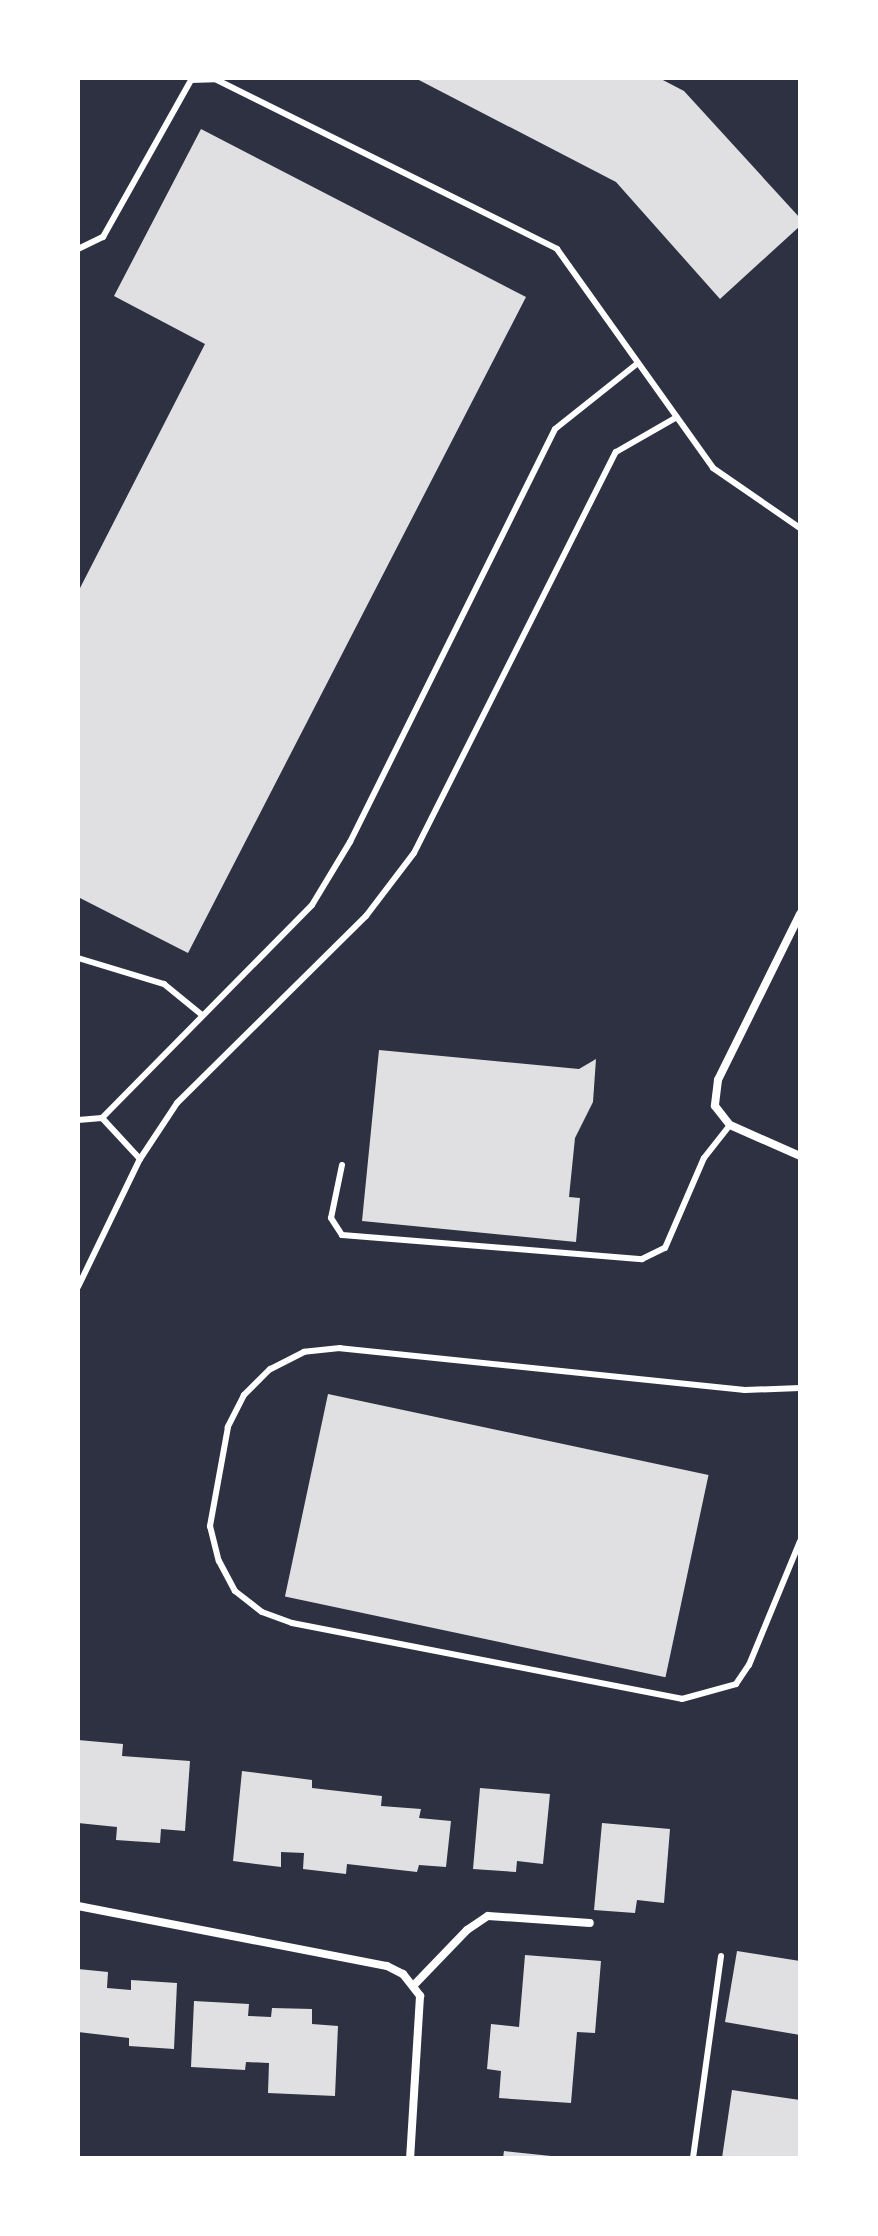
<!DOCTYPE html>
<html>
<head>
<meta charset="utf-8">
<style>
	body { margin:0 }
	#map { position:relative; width:878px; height:2236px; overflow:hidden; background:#2d3142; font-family:"PT Sans Narrow",sans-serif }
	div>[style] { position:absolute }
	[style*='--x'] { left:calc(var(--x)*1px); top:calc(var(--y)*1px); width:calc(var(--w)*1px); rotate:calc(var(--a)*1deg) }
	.building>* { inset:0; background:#e0e0e3; transform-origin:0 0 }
	.service>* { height:6px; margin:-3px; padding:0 3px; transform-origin:3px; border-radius:3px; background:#fff }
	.minor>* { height:8px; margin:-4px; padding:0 4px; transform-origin:4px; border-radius:4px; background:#fff }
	span { translate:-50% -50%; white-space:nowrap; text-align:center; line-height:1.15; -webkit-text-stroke:6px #fff; paint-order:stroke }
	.frame { position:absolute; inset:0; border:80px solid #fff; pointer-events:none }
</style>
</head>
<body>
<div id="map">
	<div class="building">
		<i style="clip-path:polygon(415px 78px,659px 78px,684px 91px,800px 218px,800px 226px,720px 299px,616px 182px)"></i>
		<i style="clip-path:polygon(201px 129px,526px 297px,188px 953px,78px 897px,78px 592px,205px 344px,114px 296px)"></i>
		<i style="clip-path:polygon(379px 1050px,579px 1069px,596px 1059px,593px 1102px,575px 1138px,569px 1197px,580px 1198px,576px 1242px,362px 1221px)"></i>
		<i style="left:328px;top:1394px;width:389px;height:207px;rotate:12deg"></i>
		<i style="clip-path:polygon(78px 1740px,123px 1744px,122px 1756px,190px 1761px,185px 1831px,161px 1829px,160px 1843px,116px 1840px,117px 1827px,78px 1823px)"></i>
		<i style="clip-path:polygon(242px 1771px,312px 1780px,312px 1788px,382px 1796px,381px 1806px,421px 1809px,419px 1818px,451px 1821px,446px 1867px,419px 1865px,417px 1872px,347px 1864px,346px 1874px,303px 1869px,304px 1853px,281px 1852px,281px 1867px,233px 1861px)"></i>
		<i style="clip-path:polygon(480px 1788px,550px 1794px,543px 1864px,517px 1861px,516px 1872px,473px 1869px)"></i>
		<i style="clip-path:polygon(602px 1823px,670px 1829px,664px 1903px,637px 1900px,635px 1913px,594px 1910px)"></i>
		<i style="clip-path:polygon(737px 1951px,800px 1961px,800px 2035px,725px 2022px)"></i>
		<i style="clip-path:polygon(525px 1955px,601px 1961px,595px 2033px,577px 2032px,571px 2103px,499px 2098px,501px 2071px,487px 2069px,491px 2024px,519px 2027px)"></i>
		<i style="clip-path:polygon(78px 1969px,108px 1972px,107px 1988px,131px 1990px,131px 1980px,177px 1983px,174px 2049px,129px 2046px,129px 2038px,78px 2032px)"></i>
		<i style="clip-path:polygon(194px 2001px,249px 2004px,248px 2016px,271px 2017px,272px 2008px,312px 2009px,312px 2024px,338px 2026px,335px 2096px,268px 2093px,269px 2063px,246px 2062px,245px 2070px,191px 2067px)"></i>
		<i style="clip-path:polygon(732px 2090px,800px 2100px,800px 2158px,722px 2158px)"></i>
		<i style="clip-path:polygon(504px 2151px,551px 2156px,551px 2158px,503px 2158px)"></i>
	</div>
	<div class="service">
		<i style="--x:78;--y:249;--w:28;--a:-26"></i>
		<i style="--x:103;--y:237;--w:180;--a:-60.7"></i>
		<i style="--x:191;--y:80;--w:24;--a:-2"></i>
		<i style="--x:215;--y:79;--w:382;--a:26.4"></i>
		<i style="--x:557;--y:249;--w:269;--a:54.5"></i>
		<i style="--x:713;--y:468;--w:106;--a:34.6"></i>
		<i style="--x:78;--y:958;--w:90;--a:16.8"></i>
		<i style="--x:164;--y:984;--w:49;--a:39.2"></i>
		<i style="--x:78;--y:1120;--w:24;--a:-5"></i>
		<i style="--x:102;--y:1118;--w:299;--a:-45.4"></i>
		<i style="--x:312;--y:905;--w:74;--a:-58.9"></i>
		<i style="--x:350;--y:842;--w:461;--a:-63.6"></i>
		<i style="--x:555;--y:429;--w:106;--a:-38.5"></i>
		<i style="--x:140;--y:1159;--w:67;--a:-56.5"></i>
		<i style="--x:177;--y:1103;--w:266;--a:-44.7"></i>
		<i style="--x:366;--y:916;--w:79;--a:-52.7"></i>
		<i style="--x:414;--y:853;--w:449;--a:-63.3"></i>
		<i style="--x:616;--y:452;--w:70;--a:-29.8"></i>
		<i style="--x:342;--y:1165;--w:54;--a:101.7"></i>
		<i style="--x:331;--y:1218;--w:20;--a:57"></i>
		<i style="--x:342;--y:1235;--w:301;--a:4.6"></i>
		<i style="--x:642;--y:1259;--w:25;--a:-26"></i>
		<i style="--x:665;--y:1248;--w:98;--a:-66.6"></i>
		<i style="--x:704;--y:1158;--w:42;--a:-51.8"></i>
		<i style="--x:78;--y:1287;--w:142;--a:-64.2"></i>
		<i style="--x:140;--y:1159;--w:56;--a:-132.8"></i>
		<i style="--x:800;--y:1388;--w:55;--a:177.9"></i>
		<i style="--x:745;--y:1390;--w:407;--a:-174.1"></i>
		<i style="--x:340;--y:1348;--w:36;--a:174"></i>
		<i style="--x:304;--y:1352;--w:38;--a:153"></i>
		<i style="--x:270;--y:1369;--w:37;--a:135"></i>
		<i style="--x:244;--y:1395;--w:36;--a:117"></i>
		<i style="--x:228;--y:1427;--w:101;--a:100.3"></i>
		<i style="--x:210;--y:1526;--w:36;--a:76"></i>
		<i style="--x:219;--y:1561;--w:34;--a:62"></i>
		<i style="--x:235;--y:1591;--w:34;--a:38"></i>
		<i style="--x:262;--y:1612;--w:32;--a:20"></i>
		<i style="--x:292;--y:1623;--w:397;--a:11"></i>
		<i style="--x:682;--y:1699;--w:56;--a:-15.5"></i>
		<i style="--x:736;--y:1684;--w:23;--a:-56"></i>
		<i style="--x:749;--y:1665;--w:134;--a:-67.6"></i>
		<i style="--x:693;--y:2158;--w:204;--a:-82.1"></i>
	</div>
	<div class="minor">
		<i style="--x:800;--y:914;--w:185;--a:116.3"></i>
		<i style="--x:718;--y:1080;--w:26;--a:97"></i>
		<i style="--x:715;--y:1106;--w:24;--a:52"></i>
		<i style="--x:730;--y:1125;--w:77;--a:23.9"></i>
		<i style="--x:78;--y:1906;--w:315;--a:11"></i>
		<i style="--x:387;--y:1966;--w:18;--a:27"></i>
		<i style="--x:403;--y:1974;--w:28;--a:52"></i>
		<i style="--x:420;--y:1996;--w:162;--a:93.5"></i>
		<i style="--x:415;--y:1984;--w:75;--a:-46.1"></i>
		<i style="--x:467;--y:1930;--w:25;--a:-34"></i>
		<i style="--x:488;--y:1916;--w:102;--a:3.9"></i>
	</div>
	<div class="frame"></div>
</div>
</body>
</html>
